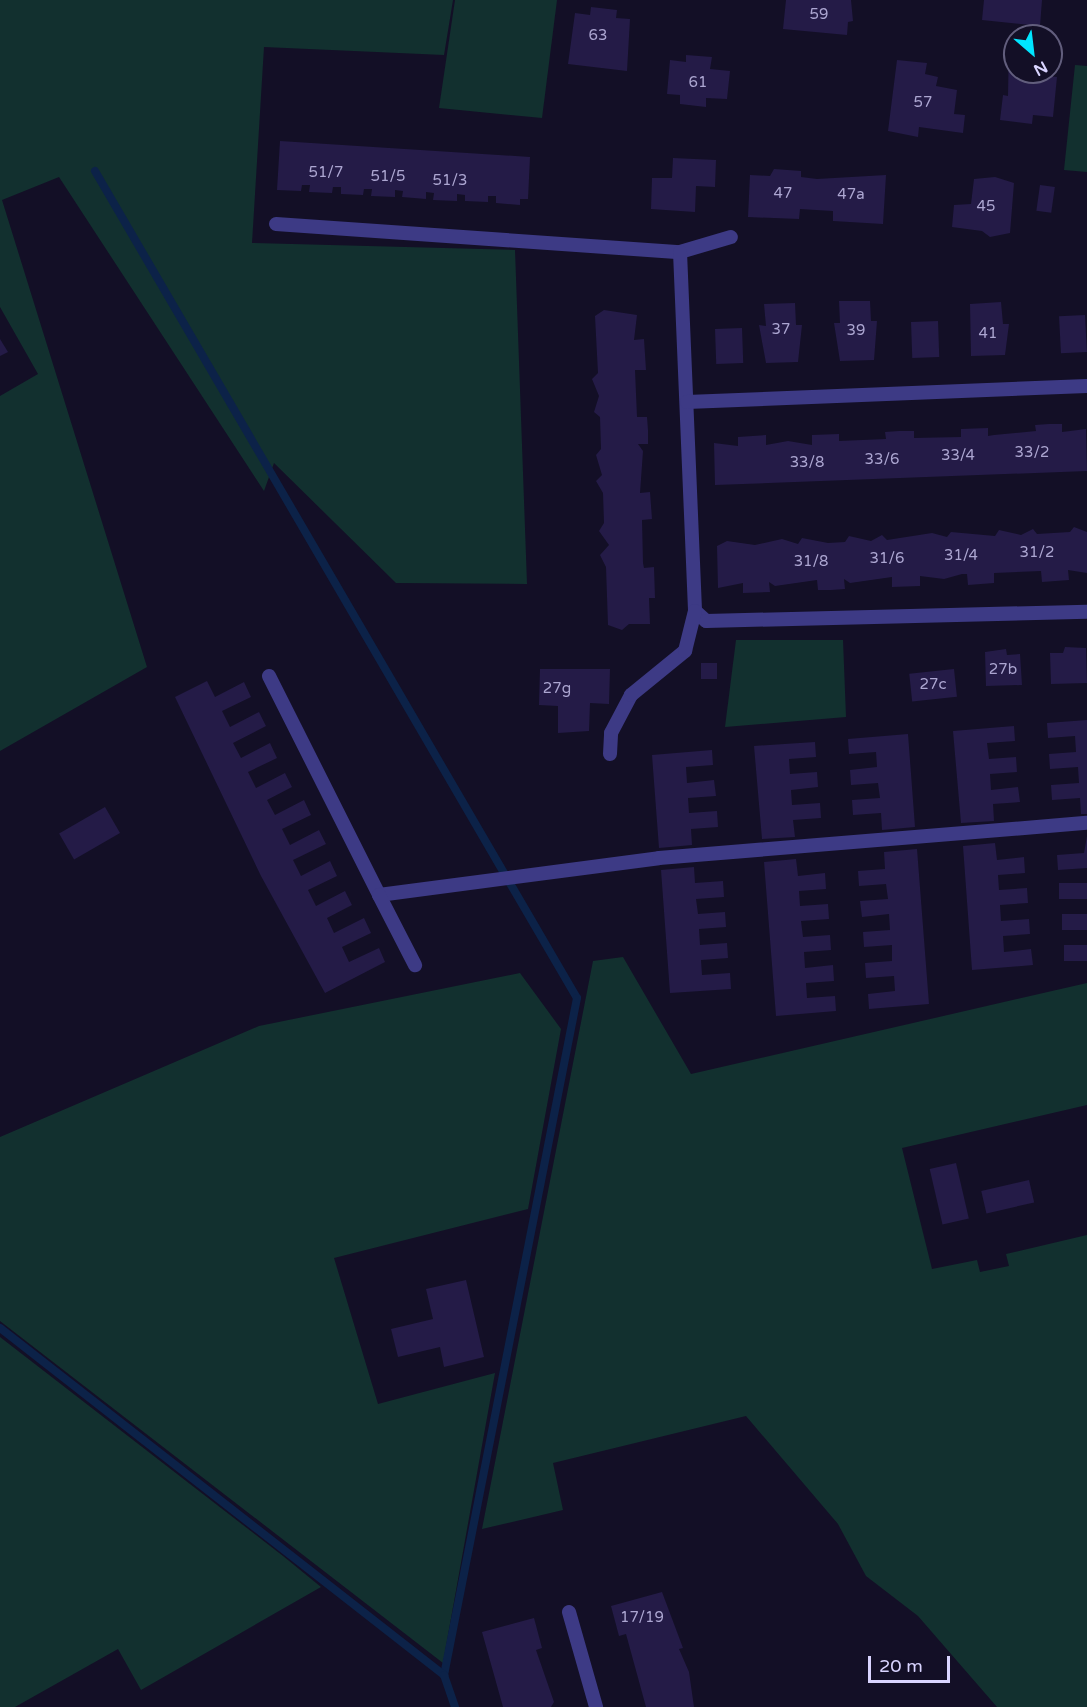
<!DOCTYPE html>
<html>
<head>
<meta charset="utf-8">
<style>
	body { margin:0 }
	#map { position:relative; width:1087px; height:1707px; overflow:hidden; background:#130f26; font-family:"Varela Round",sans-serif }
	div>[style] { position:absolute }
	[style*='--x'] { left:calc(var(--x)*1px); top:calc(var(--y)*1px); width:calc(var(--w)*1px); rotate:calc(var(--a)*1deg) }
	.green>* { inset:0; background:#12302f }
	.stream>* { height:8px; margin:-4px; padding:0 4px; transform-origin:4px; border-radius:4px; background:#0c2248 }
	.building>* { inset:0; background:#241b47; transform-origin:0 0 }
	.service>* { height:14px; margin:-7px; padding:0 7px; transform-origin:7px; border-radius:7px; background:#3d3a85 }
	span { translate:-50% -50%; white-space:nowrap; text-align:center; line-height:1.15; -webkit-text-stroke:5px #130f26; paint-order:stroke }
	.number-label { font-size:15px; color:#aca6d1 }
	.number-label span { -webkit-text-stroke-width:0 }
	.north { position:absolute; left:1003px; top:24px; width:60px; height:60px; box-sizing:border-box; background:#130f26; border:2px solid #625e7d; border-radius:50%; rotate:152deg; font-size:16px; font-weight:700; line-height:24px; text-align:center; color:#d9d4ff }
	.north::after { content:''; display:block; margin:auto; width:21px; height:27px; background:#00e5ff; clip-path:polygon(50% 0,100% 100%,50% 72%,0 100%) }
	.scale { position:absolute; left:868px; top:1656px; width:82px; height:27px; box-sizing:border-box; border:3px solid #d9d4ff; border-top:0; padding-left:8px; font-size:18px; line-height:21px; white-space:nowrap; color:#d9d4ff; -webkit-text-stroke:4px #130f26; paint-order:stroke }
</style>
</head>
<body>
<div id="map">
	<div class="green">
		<i style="clip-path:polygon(0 0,453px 0,444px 55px,264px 47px,252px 243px,515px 250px,527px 584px,396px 583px,274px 463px,264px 491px,59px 177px,2px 200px,147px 667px,0 751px,0 396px,38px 374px,0 307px)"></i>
		<i style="clip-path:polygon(455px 0,557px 0,542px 118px,439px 108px)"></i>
		<i style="clip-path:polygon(1075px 65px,1087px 66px,1087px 172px,1064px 170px)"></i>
		<i style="clip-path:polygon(736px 640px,843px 640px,846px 717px,725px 727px)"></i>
		<i style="clip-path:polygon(623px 957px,691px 1074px,1087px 983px,1087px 1105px,902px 1148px,932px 1269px,977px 1260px,980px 1272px,1009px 1266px,1006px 1254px,1087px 1235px,1087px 1707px,997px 1707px,918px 1616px,866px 1576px,838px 1524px,746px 1416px,553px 1463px,563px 1510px,482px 1529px,593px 961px)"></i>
		<i style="clip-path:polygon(520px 973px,561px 1029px,528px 1209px,334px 1258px,378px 1404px,495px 1373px,443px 1663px,0 1321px,0 1137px,259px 1026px)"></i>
		<i style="clip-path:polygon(0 1337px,283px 1556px,321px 1587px,141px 1690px,118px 1649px,15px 1707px,0 1707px)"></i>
	</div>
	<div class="stream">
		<i style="--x:95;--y:171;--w:957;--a:59.77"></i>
		<i style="--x:577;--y:998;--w:690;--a:101.11"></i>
		<i style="--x:0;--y:1328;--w:564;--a:38.01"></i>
		<i style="--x:444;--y:1675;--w:34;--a:71"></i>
	</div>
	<div class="building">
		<i style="clip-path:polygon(786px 0,851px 0,853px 21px,848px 22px,847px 35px,783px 29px)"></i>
		<i style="clip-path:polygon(984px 0,1042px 0,1040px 26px,982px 20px)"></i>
		<i style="clip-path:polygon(591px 7px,617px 10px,616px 18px,630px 19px,627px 71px,568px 64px,575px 13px,590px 15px)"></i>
		<i style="clip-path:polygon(1009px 43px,1015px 43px,1015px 72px,1057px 77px,1053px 117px,1033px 115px,1032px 124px,1000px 120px,1003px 95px,1008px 96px)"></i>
		<i style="clip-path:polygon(686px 55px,712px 57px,710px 69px,730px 71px,727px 99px,706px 98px,706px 107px,680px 104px,680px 95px,667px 94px,670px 60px,686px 62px)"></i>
		<i style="clip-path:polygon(897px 60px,927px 63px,925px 74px,938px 77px,936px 86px,957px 90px,954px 114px,965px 115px,963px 133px,919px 127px,918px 137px,888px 131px)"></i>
		<i style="clip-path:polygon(280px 141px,530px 157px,528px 199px,520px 199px,520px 205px,496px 203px,496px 196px,488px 196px,488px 202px,465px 201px,465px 195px,457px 194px,457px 201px,433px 200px,434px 193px,426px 192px,426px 199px,402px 197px,403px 191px,395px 190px,395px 197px,371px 196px,372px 189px,364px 189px,363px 195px,341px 194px,341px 187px,333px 187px,332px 193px,309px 192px,310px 185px,302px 185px,301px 191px,277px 190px)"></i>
		<i style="clip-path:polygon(673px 158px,716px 160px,715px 187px,696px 186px,695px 212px,651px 209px,652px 178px,672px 178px)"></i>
		<i style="clip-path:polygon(774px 169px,801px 171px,801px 177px,817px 179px,886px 175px,883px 224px,833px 221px,833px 211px,816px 210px,800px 209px,799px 219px,748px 217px,750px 175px,770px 176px)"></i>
		<i style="clip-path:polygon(995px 177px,1014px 183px,1010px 233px,990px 237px,982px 231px,952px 227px,954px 205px,971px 204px,974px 179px)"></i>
		<i style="left:1040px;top:185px;width:15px;height:26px;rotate:8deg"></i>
		<i style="clip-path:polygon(839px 301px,870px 301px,871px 321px,877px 321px,874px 360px,840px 361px,834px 323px,840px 323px)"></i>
		<i style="clip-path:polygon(1001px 302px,1003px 324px,1009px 324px,1005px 355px,971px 356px,970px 304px)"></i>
		<i style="clip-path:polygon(795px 303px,796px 325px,802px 325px,798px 362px,766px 363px,759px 325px,766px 326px,764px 304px)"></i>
		<i style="clip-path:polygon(604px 310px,637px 315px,634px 340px,644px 339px,646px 370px,635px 370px,637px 417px,647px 417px,648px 430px,648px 444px,638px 444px,643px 451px,640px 493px,650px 492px,652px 519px,642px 520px,643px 563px,644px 568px,654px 567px,655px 598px,649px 598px,650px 624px,629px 624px,622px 630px,608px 625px,606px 567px,600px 555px,609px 545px,599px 531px,604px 523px,603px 493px,596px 481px,602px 475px,596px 455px,601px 449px,600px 417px,594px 412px,599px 396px,592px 379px,598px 373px,595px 316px)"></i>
		<i style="left:1085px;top:315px;width:37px;height:26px;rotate:87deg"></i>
		<i style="left:938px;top:321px;width:36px;height:27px;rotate:88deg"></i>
		<i style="left:742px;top:328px;width:35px;height:27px;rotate:88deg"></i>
		<i style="clip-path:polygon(0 339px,8px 352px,0 356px)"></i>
		<i style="clip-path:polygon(1049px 424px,1062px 424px,1062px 432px,1086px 429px,1087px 471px,715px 485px,714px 443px,738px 446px,738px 437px,766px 435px,766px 445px,788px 441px,812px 445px,812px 435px,839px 434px,839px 441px,886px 439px,885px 432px,899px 431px,914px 431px,914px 438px,961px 437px,961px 429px,988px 428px,988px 436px,994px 435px,1036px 431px,1035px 425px)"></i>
		<i style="clip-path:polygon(1074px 527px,1087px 532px,1087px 573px,1068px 570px,1069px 580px,1042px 582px,1041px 571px,994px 573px,994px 583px,968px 585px,967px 574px,962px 574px,944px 579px,920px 576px,920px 586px,892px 587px,892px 577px,850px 583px,844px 579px,845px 589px,831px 590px,818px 590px,817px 580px,775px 586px,769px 582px,770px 592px,743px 593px,743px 583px,718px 588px,717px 546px,727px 541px,755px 545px,782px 539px,798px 544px,802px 538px,828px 543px,845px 542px,849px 536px,871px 541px,882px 535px,887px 540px,932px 533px,947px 537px,951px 532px,995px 536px,999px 530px,1021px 535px,1033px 529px,1037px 534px,1070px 532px)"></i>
		<i style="clip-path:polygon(1065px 647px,1086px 648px,1087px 683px,1051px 684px,1050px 653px,1063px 653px)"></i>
		<i style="clip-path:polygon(1006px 649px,1007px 655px,1020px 654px,1022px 685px,986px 686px,985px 652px)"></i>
		<i style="left:701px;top:663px;width:16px;height:16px"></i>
		<i style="clip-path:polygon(540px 669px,610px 669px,609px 704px,590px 703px,589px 731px,558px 733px,558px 706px,539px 705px)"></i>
		<i style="left:954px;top:669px;width:28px;height:45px;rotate:84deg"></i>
		<i style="clip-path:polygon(207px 681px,215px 697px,244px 682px,251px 697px,222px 711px,230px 727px,259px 712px,266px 726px,233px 743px,241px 758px,270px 743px,277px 758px,248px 772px,256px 788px,285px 773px,292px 787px,267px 800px,275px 815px,304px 800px,311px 815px,282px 829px,290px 845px,319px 830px,326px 844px,293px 860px,301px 876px,330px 861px,337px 876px,308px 890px,316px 906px,345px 891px,352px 905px,327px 918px,334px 933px,364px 918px,371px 933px,342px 947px,349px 962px,379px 948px,385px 962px,325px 993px,261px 876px,175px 697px)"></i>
		<i style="clip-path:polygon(1087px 720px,1087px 814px,1081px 814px,1080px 798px,1052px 800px,1051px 785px,1079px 783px,1078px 767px,1050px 769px,1049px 754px,1076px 752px,1075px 736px,1048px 738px,1047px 723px)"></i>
		<i style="clip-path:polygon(1014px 726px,1015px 741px,987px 743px,989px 759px,1016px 757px,1017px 772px,990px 774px,991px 790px,1018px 787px,1020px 802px,993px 804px,994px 821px,961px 823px,953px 731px)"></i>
		<i style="clip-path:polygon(908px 734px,915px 827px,882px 830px,881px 813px,853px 815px,852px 800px,880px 798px,878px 783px,851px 785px,850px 770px,877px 767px,876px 752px,849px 754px,848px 739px)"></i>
		<i style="clip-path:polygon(815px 742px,816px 757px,789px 759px,790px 774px,817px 772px,818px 787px,791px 790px,792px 805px,820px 803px,821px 818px,793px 820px,795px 837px,762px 839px,754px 746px)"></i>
		<i style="clip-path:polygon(712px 750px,713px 765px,686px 767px,687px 783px,714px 780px,716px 796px,688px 798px,689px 813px,717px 811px,718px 827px,691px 829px,692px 845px,659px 848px,652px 755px)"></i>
		<i style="left:105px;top:807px;width:30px;height:53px;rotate:60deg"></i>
		<i style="clip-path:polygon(1087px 836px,1087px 868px,1058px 870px,1057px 855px,1084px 853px)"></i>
		<i style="clip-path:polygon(995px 843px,997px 860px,1024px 857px,1025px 873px,998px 875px,999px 890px,1027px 888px,1028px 903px,1000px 905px,1001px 921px,1029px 919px,1030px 934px,1003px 936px,1004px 952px,1031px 949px,1033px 965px,972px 970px,963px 846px)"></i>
		<i style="clip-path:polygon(917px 849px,929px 1004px,869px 1009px,868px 994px,895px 991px,894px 976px,866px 978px,865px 963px,892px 961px,892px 945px,864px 947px,863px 932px,890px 930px,889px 914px,862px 917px,860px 901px,888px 899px,886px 884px,859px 886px,858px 871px,885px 869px,884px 852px)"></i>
		<i style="clip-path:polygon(796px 859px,798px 876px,825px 873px,826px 889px,799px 891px,800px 906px,828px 904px,829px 919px,801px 921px,803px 937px,830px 935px,831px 950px,804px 952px,805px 968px,833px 965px,834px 981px,806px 983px,807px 998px,835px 996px,836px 1011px,776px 1016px,764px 862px)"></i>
		<i style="clip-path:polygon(694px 867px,695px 883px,723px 881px,724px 897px,696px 899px,698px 914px,725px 912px,726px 927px,699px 929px,700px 945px,727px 943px,728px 958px,701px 960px,702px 975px,730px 973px,731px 989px,670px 993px,661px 870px)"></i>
		<i style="left:1087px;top:883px;width:16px;height:28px;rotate:90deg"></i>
		<i style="left:1087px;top:914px;width:16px;height:25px;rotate:90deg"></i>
		<i style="left:1087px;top:945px;width:16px;height:23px;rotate:90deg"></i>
		<i style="left:956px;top:1163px;width:57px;height:27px;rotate:77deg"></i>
		<i style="left:1029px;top:1180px;width:23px;height:49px;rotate:77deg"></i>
		<i style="clip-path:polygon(466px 1280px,484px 1357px,444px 1367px,440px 1347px,398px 1357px,391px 1329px,433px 1319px,426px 1289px)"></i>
		<i style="clip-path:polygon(662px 1592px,683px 1648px,679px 1649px,689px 1672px,694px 1707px,646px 1707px,626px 1634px,619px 1636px,611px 1606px)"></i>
		<i style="clip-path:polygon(534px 1618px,542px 1648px,536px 1650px,554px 1702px,551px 1707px,503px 1707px,482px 1632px)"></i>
	</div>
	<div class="service">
		<i style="--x:276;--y:224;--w:405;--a:4"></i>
		<i style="--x:680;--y:252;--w:53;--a:-16.4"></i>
		<i style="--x:680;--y:252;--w:359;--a:87.6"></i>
		<i style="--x:695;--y:611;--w:15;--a:42"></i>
		<i style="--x:706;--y:621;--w:381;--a:-1.4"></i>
		<i style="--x:687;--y:402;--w:400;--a:-2.3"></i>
		<i style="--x:269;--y:676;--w:245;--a:63.3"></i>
		<i style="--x:379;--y:895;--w:282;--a:-7.5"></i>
		<i style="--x:659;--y:858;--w:429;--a:-4.7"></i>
		<i style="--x:610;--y:754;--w:21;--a:-87"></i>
		<i style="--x:611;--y:733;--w:43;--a:-62.2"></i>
		<i style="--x:631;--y:695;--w:70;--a:-39.2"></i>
		<i style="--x:685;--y:651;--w:41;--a:-76"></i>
		<i style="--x:379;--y:895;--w:79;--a:62.8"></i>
		<i style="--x:569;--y:1612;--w:99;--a:74.1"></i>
	</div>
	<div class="number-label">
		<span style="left:819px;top:15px">59</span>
		<span style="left:598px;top:36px">63</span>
		<span style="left:698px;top:83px">61</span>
		<span style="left:923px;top:103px">57</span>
		<span style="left:326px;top:173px">51/7</span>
		<span style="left:388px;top:177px">51/5</span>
		<span style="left:450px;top:181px">51/3</span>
		<span style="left:783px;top:194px">47</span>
		<span style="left:851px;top:195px">47a</span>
		<span style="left:986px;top:207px">45</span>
		<span style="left:781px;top:330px">37</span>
		<span style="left:856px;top:331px">39</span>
		<span style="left:988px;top:334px">41</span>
		<span style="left:1032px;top:453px">33/2</span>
		<span style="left:958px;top:456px">33/4</span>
		<span style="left:882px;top:460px">33/6</span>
		<span style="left:807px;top:463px">33/8</span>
		<span style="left:1037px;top:553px">31/2</span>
		<span style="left:961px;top:556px">31/4</span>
		<span style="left:887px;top:559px">31/6</span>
		<span style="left:811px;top:562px">31/8</span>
		<span style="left:1003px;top:670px">27b</span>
		<span style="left:933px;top:685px">27c</span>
		<span style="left:557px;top:689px">27g</span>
		<span style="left:642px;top:1618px">17/19</span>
	</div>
	<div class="north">N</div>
	<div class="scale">20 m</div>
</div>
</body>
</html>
